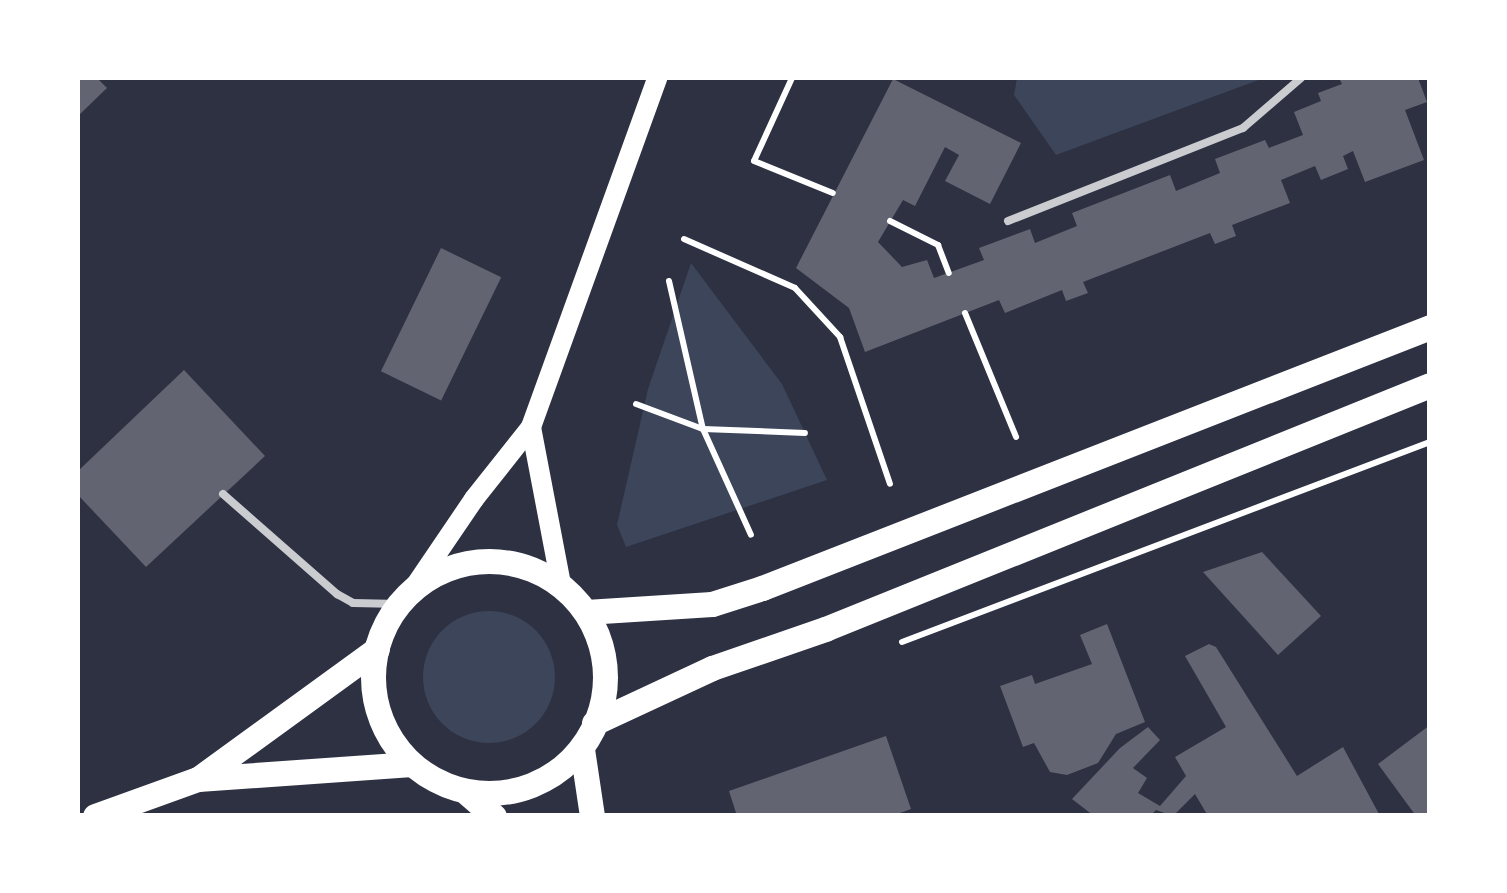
<!DOCTYPE html>
<html>
<head>
<meta charset="utf-8">
<style>
	body { margin:0 }
	#map { position:relative; width:1507px; height:893px; overflow:hidden; background:#2d3142; font-family:"Golos Text",sans-serif }
	div>[style] { position:absolute }
	[style*='--x'] { left:calc(var(--x)*1px); top:calc(var(--y)*1px); width:calc(var(--w)*1px); rotate:calc(var(--a)*1deg) }
	.green>* { inset:0; background:#3c4559 }
	.round { border-radius:50% }
	.building>* { inset:0; background:#626471; transform-origin:0 0 }
	.path>* { height:6px; margin:-3px; padding:0 3px; transform-origin:3px; border-radius:3px; background:#fff }
	.service>* { height:8px; margin:-4px; padding:0 4px; transform-origin:4px; border-radius:4px; background:#caccd0 }
	.secondary>* { height:20px; margin:-10px; padding:0 10px; transform-origin:10px; border-radius:10px; background:#fff }
	.primary>* { height:25px; margin:-12.5px; padding:0 12.5px; transform-origin:12.5px; border-radius:12.5px; background:#fff }
	.primary>.ring { margin:-12.5px; padding:0; box-sizing:content-box; background:none; border:25px solid #fff; border-radius:50% }
	span { translate:-50% -50%; white-space:nowrap; text-align:center; line-height:1.15; -webkit-text-stroke:8px #fff; paint-order:stroke }
	.frame { position:absolute; inset:0; border:80px solid #fff; pointer-events:none }
</style>
</head>
<body>
<div id="map">
	<div class="green">
		<i style="clip-path:polygon(1017px 78px,1264px 78px,1056px 155px,1014px 95px)"></i>
		<i style="clip-path:polygon(691px 263px,782px 384px,827px 480px,626px 547px,617px 525px,648px 389px)"></i>
		<i class="round" style="left:423px;top:611px;width:132px;height:132px"></i>
	</div>
	<div class="building">
		<i style="clip-path:polygon(78px 78px,97px 78px,107px 88px,78px 116px)"></i>
		<i style="clip-path:polygon(1339px 78px,1418px 78px,1427px 102px,1405px 110px,1424px 160px,1365px 182px,1353px 151px,1343px 156px,1348px 169px,1321px 180px,1315px 166px,1281px 180px,1290px 203px,1232px 225px,1236px 236px,1215px 244px,1210px 233px,1083px 282px,1088px 293px,1066px 301px,1062px 290px,1005px 313px,999px 300px,865px 352px,849px 308px,796px 268px,893px 79px,1021px 143px,990px 204px,945px 181px,959px 155px,945px 147px,915px 206px,903px 200px,878px 242px,902px 267px,927px 260px,934px 278px,984px 260px,979px 248px,1030px 229px,1035px 243px,1077px 226px,1072px 213px,1170px 175px,1176px 191px,1220px 173px,1215px 159px,1265px 140px,1269px 148px,1303px 135px,1294px 112px,1321px 101px,1318px 93px,1342px 84px)"></i>
		<i style="left:441px;top:248px;width:67px;height:137px;rotate:26deg"></i>
		<i style="clip-path:polygon(184px 370px,265px 456px,146px 567px,78px 495px,78px 471px)"></i>
		<i style="clip-path:polygon(1262px 552px,1321px 616px,1278px 655px,1203px 572px)"></i>
		<i style="clip-path:polygon(1107px 624px,1145px 722px,1116px 734px,1098px 763px,1067px 775px,1050px 772px,1034px 743px,1023px 747px,1000px 686px,1032px 675px,1035px 684px,1092px 664px,1080px 635px)"></i>
		<i style="clip-path:polygon(1209px 644px,1216px 647px,1297px 776px,1343px 747px,1379px 814px,1208px 816px,1195px 794px,1173px 816px,1156px 810px,1150px 816px,1094px 816px,1072px 799px,1120px 748px,1148px 727px,1160px 740px,1133px 768px,1147px 778px,1138px 793px,1160px 806px,1186px 776px,1175px 757px,1226px 727px,1185px 656px)"></i>
		<i style="clip-path:polygon(1430px 725px,1430px 816px,1416px 816px,1378px 764px)"></i>
		<i style="clip-path:polygon(886px 736px,911px 809px,892px 816px,737px 816px,729px 791px)"></i>
	</div>
	<div class="path">
		<i style="--x:792;--y:78;--w:91;--a:114.6"></i>
		<i style="--x:754;--y:161;--w:85;--a:22.1"></i>
		<i style="--x:890;--y:221;--w:54;--a:26.6"></i>
		<i style="--x:938;--y:245;--w:30;--a:69"></i>
		<i style="--x:684;--y:239;--w:121;--a:23.8"></i>
		<i style="--x:795;--y:288;--w:67;--a:47.4"></i>
		<i style="--x:840;--y:337;--w:155;--a:71.2"></i>
		<i style="--x:669;--y:281;--w:152;--a:77.1"></i>
		<i style="--x:703;--y:429;--w:116;--a:65.6"></i>
		<i style="--x:965;--y:313;--w:134;--a:67.6"></i>
		<i style="--x:636;--y:404;--w:72;--a:20.5"></i>
		<i style="--x:703;--y:429;--w:102;--a:2.2"></i>
		<i style="--x:902;--y:642;--w:565;--a:-20.75"></i>
	</div>
	<div class="service">
		<i style="--x:1008;--y:221;--w:253;--a:-21.6"></i>
		<i style="--x:1243;--y:128;--w:77;--a:-40.8"></i>
		<i style="--x:223;--y:494;--w:152;--a:41.3"></i>
		<i style="--x:337;--y:594;--w:18;--a:29"></i>
		<i style="--x:353;--y:603;--w:46;--a:1.2"></i>
	</div>
	<div class="secondary">
		<i style="--x:531;--y:427;--w:161;--a:79.2"></i>
		<i style="--x:417;--y:583;--w:102;--a:-55.8"></i>
		<i style="--x:474;--y:499;--w:92;--a:-51.6"></i>
		<i style="--x:531;--y:427;--w:371;--a:-70.1"></i>
	</div>
	<div class="primary">
		<i class="ring" style="left:373px;top:561px;width:207px;height:207px"></i>
		<i style="--x:586;--y:612;--w:126;--a:-3.6"></i>
		<i style="--x:712;--y:604;--w:52;--a:-17.7"></i>
		<i style="--x:762;--y:588;--w:717;--a:-21.34"></i>
		<i style="--x:594;--y:723;--w:130;--a:-25"></i>
		<i style="--x:712;--y:668;--w:120;--a:-19"></i>
		<i style="--x:825;--y:629;--w:652;--a:-21.96"></i>
		<i style="--x:582;--y:749;--w:68;--a:81.5"></i>
		<i style="--x:198;--y:779;--w:221;--a:-36"></i>
		<i style="--x:466;--y:792;--w:37;--a:41"></i>
		<i style="--x:95;--y:816;--w:109;--a:-19.8"></i>
		<i style="--x:198;--y:779;--w:214;--a:-4"></i>
	</div>
	<div class="frame"></div>
</div>
</body>
</html>
